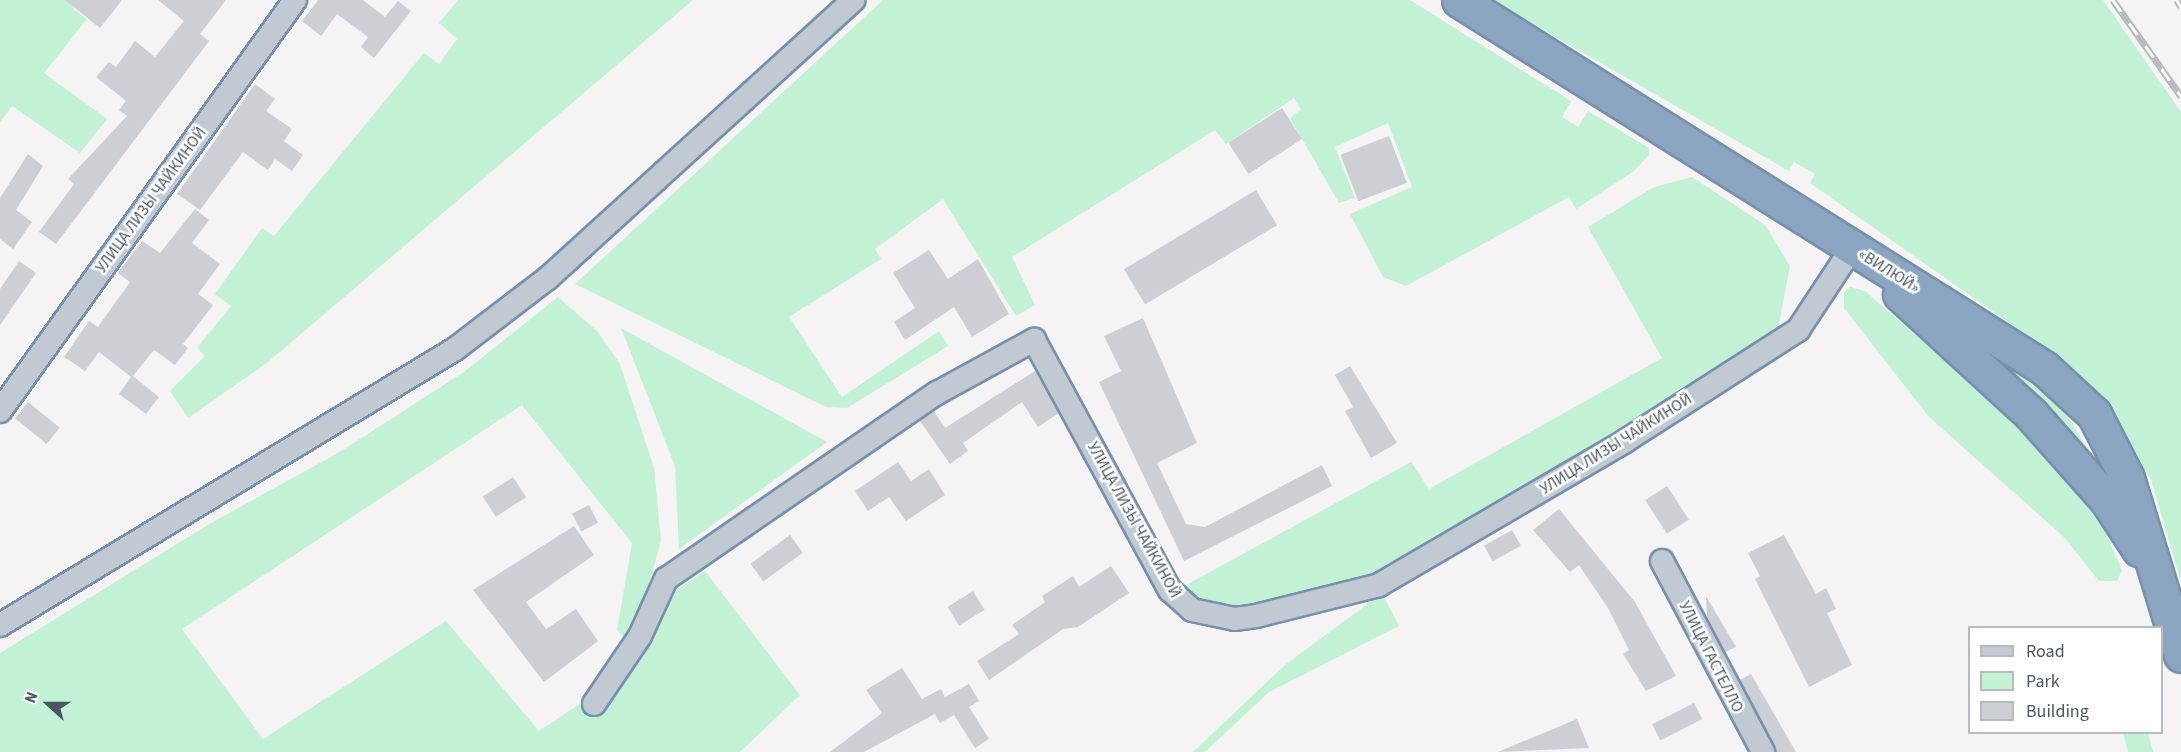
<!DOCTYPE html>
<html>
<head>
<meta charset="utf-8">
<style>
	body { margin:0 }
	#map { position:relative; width:2181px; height:752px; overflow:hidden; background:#f5f3f3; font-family:"Source Sans 3",sans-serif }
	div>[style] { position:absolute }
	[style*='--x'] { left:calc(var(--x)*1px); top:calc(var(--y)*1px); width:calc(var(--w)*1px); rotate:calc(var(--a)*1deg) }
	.green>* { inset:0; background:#c3f1d5 }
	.building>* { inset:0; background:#cdcfd5; transform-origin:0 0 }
	.roads { filter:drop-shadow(2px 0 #7690ad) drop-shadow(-2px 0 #7690ad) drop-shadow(0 2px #7690ad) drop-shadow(0 -2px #7690ad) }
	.street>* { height:22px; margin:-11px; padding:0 11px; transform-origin:11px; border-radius:11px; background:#c1cad2 }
	.highway>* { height:33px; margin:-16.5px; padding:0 16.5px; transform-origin:16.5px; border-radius:16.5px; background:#8ba5c1 }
	.rail>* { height:7px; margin-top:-3.5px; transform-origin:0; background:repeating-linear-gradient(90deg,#fff 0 14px,#b5b8bd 0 28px); box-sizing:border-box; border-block:2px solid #b5b8bd }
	span { translate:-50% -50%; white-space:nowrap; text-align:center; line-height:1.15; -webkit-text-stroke:5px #fff; paint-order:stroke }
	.street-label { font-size:16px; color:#4a5661 }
	.legend { position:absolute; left:1968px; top:626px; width:195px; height:108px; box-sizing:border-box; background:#fff; border:2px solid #b7bbc0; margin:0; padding:8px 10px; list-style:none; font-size:18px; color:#4a5661 }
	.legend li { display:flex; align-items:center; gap:12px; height:30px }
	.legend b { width:30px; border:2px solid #b7bbc0 }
	.north { position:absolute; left:18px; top:674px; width:60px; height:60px; -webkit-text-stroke:4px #fff; paint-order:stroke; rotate:291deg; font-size:16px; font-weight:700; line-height:24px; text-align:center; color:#4a5661 }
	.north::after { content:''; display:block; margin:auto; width:21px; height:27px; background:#4a5661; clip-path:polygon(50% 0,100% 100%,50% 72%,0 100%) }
</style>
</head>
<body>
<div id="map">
	<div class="green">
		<i style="clip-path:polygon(0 0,80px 0,73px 9px,87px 19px,44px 73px,107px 119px,80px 153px,12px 106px,0 122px)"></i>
		<i style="clip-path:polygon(458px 0,693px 0,268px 362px,188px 418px,170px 391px,205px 356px,197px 348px,231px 306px,215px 294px,262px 228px,274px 236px,424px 53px,439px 64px,457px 39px,439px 23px)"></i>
		<i style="clip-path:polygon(883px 0,1410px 0,1571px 101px,1562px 117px,1578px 127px,1588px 111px,1649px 148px,1649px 155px,1634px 171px,1576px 209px,1569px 197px,1406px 286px,1383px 277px,1350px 214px,1412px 187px,1388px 123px,1335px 147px,1355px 198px,1339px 203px,1290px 118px,1301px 109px,1294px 98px,1226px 144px,1215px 130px,1012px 257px,1035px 305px,1016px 316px,943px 199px,875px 249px,881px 259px,789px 317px,842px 397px,939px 331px,948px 346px,847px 408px,826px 407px,575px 284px)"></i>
		<i style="clip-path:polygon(1491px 0,2103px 0,2181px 112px,2181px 582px,2151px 480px,2114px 414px,2065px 362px,1810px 183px,1815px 174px,1794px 162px,1789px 171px)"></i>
		<i style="clip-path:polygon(1692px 177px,1765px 225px,1790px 266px,1779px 324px,1753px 352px,1618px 436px,1367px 579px,1227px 613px,1177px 590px,1411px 462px,1429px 489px,1662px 358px,1588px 227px,1654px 187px)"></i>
		<i style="clip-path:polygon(1850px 287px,1865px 291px,2032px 437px,2100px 519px,2122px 570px,2117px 581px,2099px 581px,2064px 537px,1929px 417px,1844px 308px,1844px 292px)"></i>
		<i style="clip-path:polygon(558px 297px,598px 332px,620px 364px,654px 468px,661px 540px,645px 600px,625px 638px,617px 630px,632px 543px,522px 405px,182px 629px,263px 739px,446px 621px,539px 731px,587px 699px,596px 710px,618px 690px,651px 638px,667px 596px,705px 571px,800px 695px,740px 752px,0 752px,0 653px,211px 523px,338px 453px,464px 372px)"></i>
		<i style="clip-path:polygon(621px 328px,827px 442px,679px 549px,675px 466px)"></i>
		<i style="clip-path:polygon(1970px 341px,2005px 360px,2065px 412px,2107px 479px)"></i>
		<i style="clip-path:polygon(1382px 593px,1399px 626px,1269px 692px,1205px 752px,1193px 752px,1285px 665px)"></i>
		<i style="clip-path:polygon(2123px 733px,2148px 733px,2153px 752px,2128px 752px)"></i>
	</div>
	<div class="building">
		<i style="clip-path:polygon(65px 0,122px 0,100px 28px)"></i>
		<i style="clip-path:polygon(158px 0,226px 0,200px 34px,209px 41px,56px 244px,39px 232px,74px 184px,68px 179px,127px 116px,119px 110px,126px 101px,96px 77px,109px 62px,116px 67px,135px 41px,155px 57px,184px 21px)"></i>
		<i style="clip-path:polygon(318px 0,363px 0,385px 17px,398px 1px,411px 11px,374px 58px,361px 47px,368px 37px,337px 14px,321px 36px,302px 21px)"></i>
		<i style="clip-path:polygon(255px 84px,275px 99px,266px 111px,292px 129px,284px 141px,303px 155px,292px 171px,275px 159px,268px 170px,243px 152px,200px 210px,177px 194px)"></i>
		<i style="left:1282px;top:108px;width:37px;height:64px;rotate:57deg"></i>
		<i style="left:1389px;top:136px;width:50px;height:52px;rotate:69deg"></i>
		<i style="clip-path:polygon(28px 154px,43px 166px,16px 210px,32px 222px,13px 249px,0 239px,0 198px)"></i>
		<i style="left:1256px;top:190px;width:41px;height:154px;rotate:59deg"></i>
		<i style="clip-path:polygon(195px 209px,209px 220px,192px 243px,220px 264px,198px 294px,213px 305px,183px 344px,188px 348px,175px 365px,154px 350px,133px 376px,159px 397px,146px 414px,119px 394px,131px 377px,99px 352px,85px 371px,64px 357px,89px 321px,98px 327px,130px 282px,118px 273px,142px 241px,160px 253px)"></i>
		<i style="clip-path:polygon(929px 250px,948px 279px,978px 259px,1009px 314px,972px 337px,954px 307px,905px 340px,894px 322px,915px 308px,893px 273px)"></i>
		<i style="clip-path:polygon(19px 261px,36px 273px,0 325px,0 289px)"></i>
		<i style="clip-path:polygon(1143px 318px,1197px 443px,1157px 463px,1186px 524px,1205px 527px,1322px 465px,1332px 486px,1184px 561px,1099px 382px,1121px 371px,1104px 336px)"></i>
		<i style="clip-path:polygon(1350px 366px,1397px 443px,1371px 458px,1345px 411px,1353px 407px,1335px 375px)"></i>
		<i style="clip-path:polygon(1035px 371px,1059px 413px,1038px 427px,1022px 402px,963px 443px,968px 451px,950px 464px,920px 421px,934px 411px,945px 428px)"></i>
		<i style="left:28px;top:402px;width:41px;height:21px;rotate:39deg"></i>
		<i style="clip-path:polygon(898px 462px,911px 481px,929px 469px,945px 495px,906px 521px,889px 497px,868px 511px,855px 491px)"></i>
		<i style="left:513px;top:477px;width:24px;height:36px;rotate:57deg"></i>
		<i style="left:1667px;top:486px;width:40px;height:26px;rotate:57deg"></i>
		<i style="left:589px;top:505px;width:20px;height:19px;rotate:63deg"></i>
		<i style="clip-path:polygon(1559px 509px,1635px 602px,1676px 676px,1646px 691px,1623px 654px,1629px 650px,1608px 608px,1579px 565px,1570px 572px,1533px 530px)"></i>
		<i style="clip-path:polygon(574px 526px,594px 555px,526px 602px,546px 629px,576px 609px,598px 641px,544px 682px,473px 590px)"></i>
		<i style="left:1512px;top:530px;width:18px;height:32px;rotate:61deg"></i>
		<i style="left:790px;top:535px;width:22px;height:49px;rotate:54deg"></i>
		<i style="clip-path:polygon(1784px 535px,1816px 594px,1826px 588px,1836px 609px,1827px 613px,1852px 665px,1809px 687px,1755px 579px,1760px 576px,1748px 553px)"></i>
		<i style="clip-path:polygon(1111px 566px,1129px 593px,1078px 627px,1063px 629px,989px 680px,977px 661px,1019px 634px,1012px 625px,1045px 602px,1042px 596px,1073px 576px,1079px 587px)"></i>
		<i style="left:973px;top:591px;width:22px;height:30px;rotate:58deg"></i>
		<i style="clip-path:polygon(1706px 596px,1736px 647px,1725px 652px,1707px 617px)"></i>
		<i style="clip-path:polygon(902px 668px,922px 699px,941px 689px,945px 697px,969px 684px,979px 701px,969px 707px,989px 739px,975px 748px,954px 715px,940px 723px,935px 714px,864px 752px,830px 752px,882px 713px,866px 690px)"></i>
		<i style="clip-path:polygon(1751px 674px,1796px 752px,1776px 752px,1740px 680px)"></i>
		<i style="left:1694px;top:703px;width:18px;height:47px;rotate:63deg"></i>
		<i style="clip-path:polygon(1577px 719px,1589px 748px,1498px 752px)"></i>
	</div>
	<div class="roads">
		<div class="street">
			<i style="--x:0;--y:411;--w:506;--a:-54.33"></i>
			<i style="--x:1662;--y:561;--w:216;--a:62.1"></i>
			<i style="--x:0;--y:625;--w:532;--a:-31.24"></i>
			<i style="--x:455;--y:349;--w:117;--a:-37.4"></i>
			<i style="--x:548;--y:278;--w:413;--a:-42.3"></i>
			<i style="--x:594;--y:704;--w:82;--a:-55.9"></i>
			<i style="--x:640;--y:636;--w:63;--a:-65.5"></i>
			<i style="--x:666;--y:579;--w:329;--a:-34.5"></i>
			<i style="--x:937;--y:393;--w:111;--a:-28.7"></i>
			<i style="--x:1034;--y:340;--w:285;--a:61.5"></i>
			<i style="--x:1170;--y:590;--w:30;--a:42"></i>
			<i style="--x:1192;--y:610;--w:44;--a:11.8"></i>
			<i style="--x:1235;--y:619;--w:21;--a:-8"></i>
			<i style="--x:1256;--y:616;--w:127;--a:-14.1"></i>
			<i style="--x:1379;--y:585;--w:285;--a:-30.3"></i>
			<i style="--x:1625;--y:441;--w:206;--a:-32.7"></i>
			<i style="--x:1798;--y:330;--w:98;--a:-56.6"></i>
		</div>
		<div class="highway">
			<i style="--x:1459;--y:0;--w:691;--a:32.17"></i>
			<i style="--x:2044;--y:368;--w:68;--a:42.6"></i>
			<i style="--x:2094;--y:414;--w:72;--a:62.7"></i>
			<i style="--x:2127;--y:478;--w:185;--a:73"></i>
			<i style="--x:1900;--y:294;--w:176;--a:42.5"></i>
			<i style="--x:2030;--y:413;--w:116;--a:48.5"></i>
			<i style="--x:2107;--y:500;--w:59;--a:56.9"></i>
		</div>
	</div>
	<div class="rail">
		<i style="--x:2113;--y:0;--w:118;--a:54.7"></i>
		<i style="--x:2177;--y:0;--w:8;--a:60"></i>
	</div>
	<div class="street-label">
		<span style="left:151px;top:200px;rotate:-54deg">УЛИЦА ЛИЗЫ ЧАЙКИНОЙ</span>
		<span style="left:1889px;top:271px;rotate:32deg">«ВИЛЮЙ»</span>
		<span style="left:1616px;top:444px;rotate:-32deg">УЛИЦА ЛИЗЫ ЧАЙКИНОЙ</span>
		<span style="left:1134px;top:520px;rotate:61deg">УЛИЦА ЛИЗЫ ЧАЙКИНОЙ</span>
		<span style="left:1711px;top:657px;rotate:63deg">УЛИЦА ГАСТЕЛЛО</span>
	</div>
	<ul class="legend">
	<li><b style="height:8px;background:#c1cad2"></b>Road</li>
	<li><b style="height:16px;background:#c3f1d5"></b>Park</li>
	<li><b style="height:16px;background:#cdcfd5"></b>Building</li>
	</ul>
	<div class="north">N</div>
</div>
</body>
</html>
